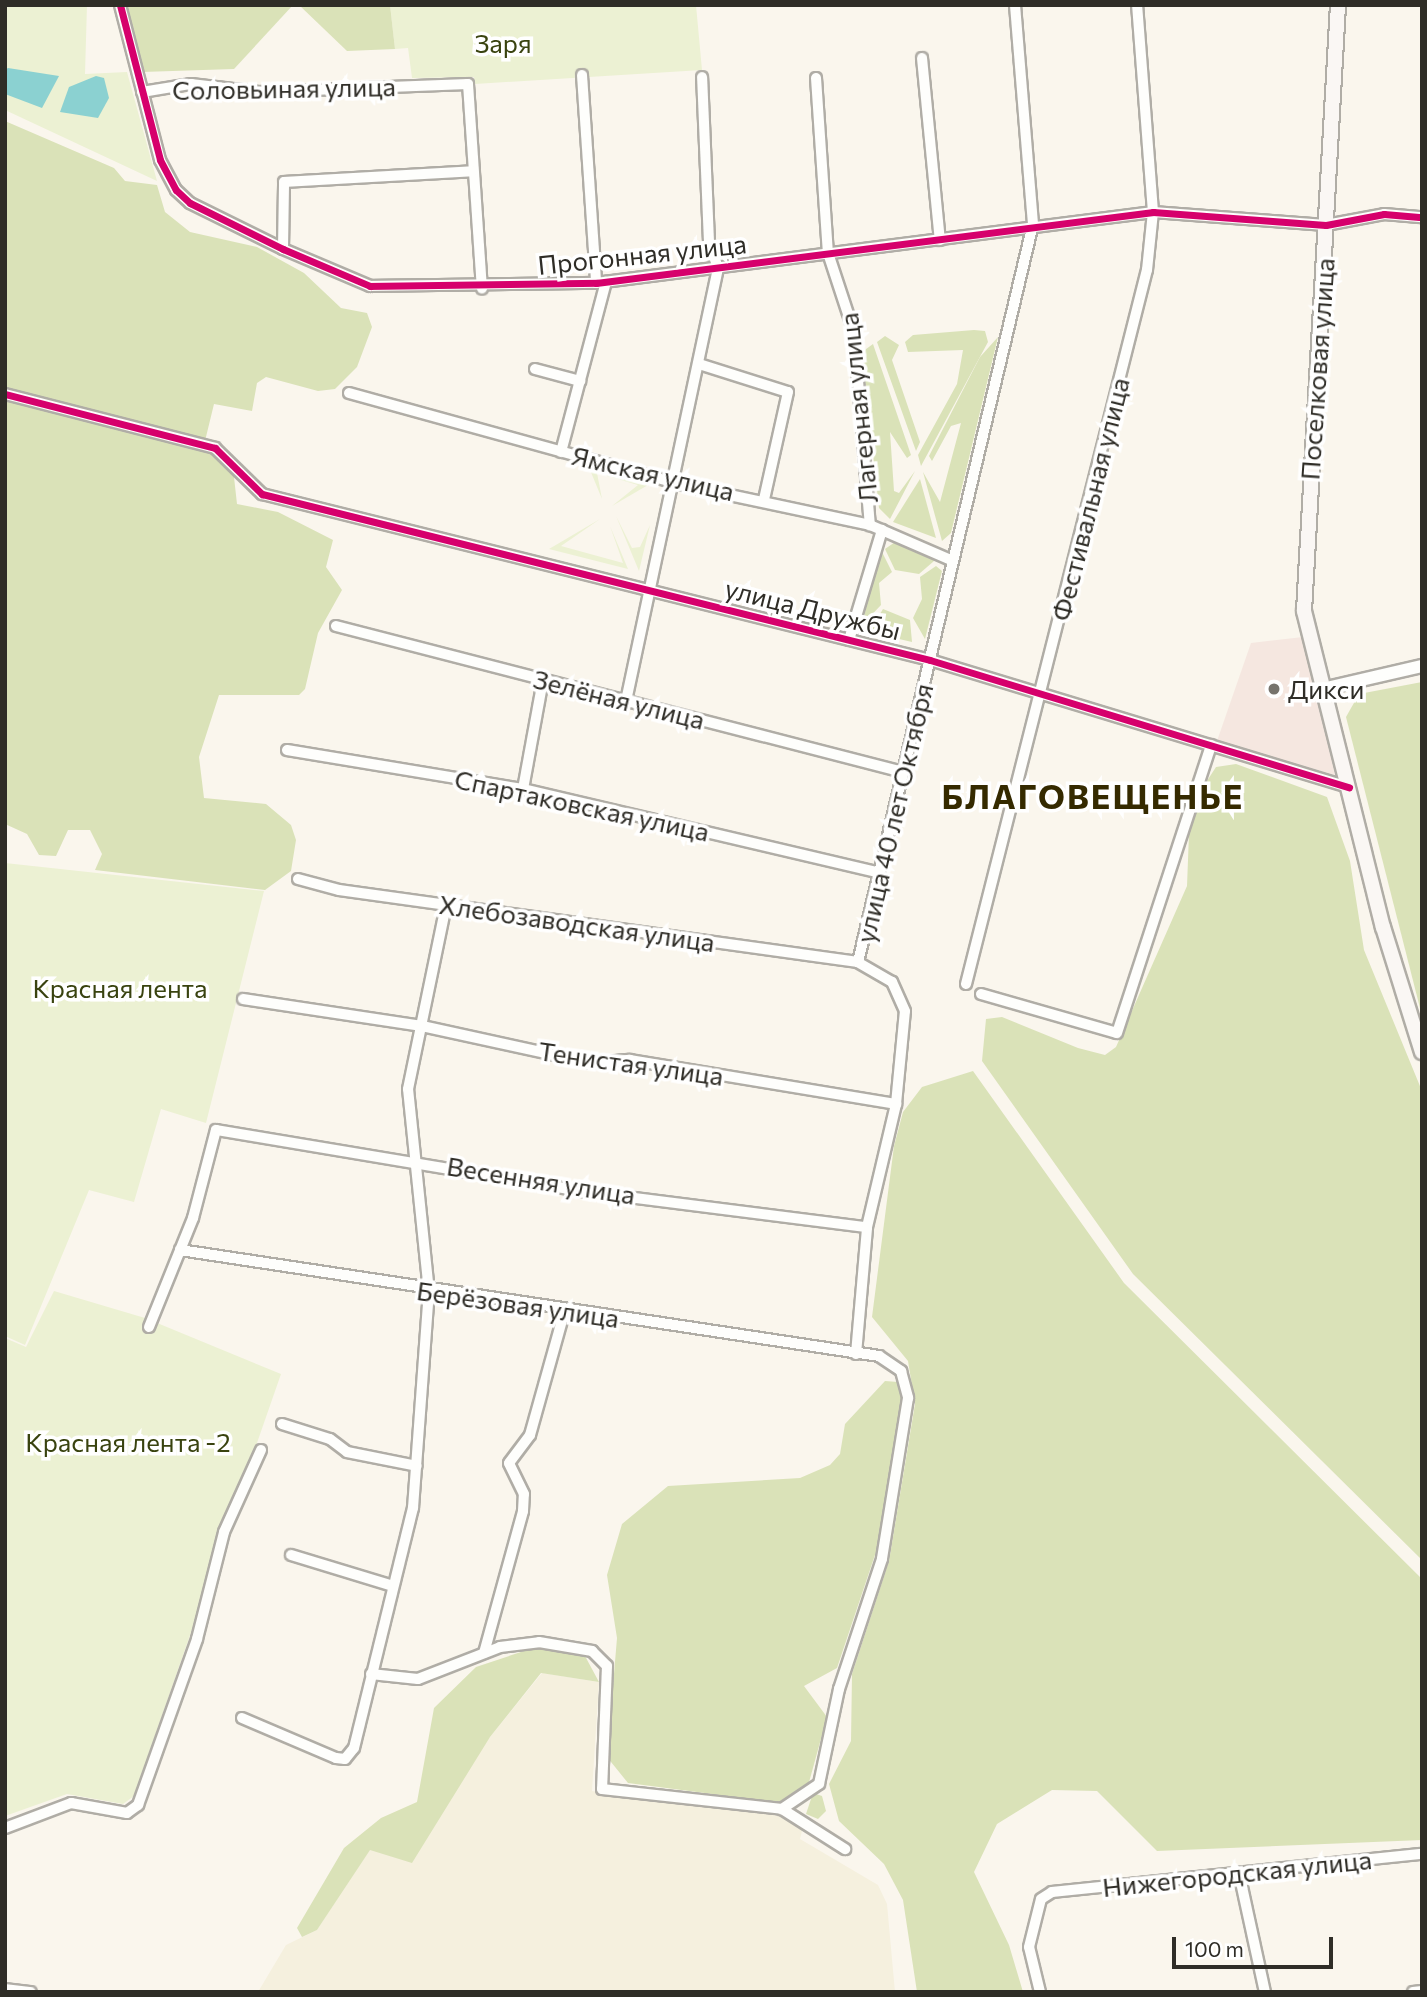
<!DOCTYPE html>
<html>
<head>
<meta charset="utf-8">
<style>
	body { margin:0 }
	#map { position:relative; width:1427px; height:1997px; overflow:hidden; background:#faf6ed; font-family:Commissioner,sans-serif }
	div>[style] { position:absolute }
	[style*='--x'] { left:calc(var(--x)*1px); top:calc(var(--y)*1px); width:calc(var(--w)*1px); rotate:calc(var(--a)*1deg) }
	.commercial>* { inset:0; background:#f5e7e0 }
	.built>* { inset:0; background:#f5f0de }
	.green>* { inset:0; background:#ecf1d3 }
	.forest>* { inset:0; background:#dae2b8 }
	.water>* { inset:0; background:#8bd1d1 }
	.roads { filter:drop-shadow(2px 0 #b0ada6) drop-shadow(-2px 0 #b0ada6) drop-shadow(0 2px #b0ada6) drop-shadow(0 -2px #b0ada6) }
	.minor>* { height:10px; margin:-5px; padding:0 5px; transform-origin:5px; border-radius:5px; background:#fefefc }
	.tertiary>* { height:12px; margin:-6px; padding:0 6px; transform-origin:6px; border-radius:6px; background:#fefefc }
	.secondary>* { height:14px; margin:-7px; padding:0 7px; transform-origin:7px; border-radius:7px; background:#faf7f4 }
	.cycleway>* { height:7px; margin:-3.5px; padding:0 3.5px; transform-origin:3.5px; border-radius:3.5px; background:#d6006c }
	.dots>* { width:19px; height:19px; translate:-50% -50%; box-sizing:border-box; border:4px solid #fff; border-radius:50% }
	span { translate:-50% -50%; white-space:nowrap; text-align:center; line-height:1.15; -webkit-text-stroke:7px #fff; paint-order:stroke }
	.park-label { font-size:26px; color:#39430f }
	.street-label { font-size:26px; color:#2f2d27 }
	.poi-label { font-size:26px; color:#2f2d27 }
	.left { translate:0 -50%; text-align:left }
	.district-label { font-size:33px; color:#352a00; font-weight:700; letter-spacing:2px }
	.frame { position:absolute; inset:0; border:7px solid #2f2d27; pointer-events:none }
	.scale { position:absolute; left:1172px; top:1937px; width:161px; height:32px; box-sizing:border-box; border:4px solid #2f2d27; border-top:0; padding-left:9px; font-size:21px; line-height:24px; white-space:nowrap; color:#2f2d27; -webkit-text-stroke:5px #fff; paint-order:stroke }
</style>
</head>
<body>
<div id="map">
	<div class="commercial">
		<i style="clip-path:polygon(1303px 637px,1335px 775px,1217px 741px,1251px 643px)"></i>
	</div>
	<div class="built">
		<i style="clip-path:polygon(542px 1673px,599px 1682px,592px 1791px,780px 1816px,803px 1827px,800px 1839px,878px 1885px,887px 1904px,895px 1992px,258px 1992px,286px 1945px,317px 1930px,370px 1849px,490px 1737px)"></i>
	</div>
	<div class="green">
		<i style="clip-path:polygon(5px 5px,87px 5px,85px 74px,127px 72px,157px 181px,5px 110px)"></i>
		<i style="clip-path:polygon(390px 5px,696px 5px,702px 70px,475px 84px,474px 77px,412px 78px,408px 48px,395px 49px)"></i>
		<i style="clip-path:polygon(588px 465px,648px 482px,648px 485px,612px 506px,638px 485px,597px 473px,602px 499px)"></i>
		<i style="clip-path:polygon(616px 516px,632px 548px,640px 547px,650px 525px,639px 571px)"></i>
		<i style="clip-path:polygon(600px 519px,561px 546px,623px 563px,610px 526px,628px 569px,549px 549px)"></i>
		<i style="clip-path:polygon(5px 863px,264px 891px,206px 1123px,161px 1109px,134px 1202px,89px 1190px,25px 1345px,5px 1336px)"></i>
		<i style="clip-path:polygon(54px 1291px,145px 1318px,281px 1374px,134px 1796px,123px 1804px,67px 1794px,5px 1816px,5px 1338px,26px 1347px)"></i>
	</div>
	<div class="forest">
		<i style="clip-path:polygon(126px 5px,293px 5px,234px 69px,142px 72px)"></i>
		<i style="clip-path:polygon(299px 5px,390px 5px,395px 49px,347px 51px)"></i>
		<i style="clip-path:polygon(5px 121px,114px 168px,125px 181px,157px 185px,165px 212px,190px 232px,257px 247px,304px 273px,341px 308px,367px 313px,372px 327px,357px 367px,335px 389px,318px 391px,266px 377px,257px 383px,252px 411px,214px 404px,205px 441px,5px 390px)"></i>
		<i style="clip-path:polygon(974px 330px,985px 331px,988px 342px,921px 466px,918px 455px,957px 384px,963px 350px,908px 352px,905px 342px,913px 335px)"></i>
		<i style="clip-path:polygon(885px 336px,899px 345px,892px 360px,920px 442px,916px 451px,877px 342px)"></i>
		<i style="clip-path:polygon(998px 337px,951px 533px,942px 541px,923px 472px,940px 502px,961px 423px,951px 426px,932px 461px,929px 456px,980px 357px)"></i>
		<i style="clip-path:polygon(873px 344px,911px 455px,907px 458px,890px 432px,894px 491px,899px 493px,915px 471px,890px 519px,879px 508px,863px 363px,862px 352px)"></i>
		<i style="clip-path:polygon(5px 397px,213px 450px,234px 477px,237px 504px,278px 512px,333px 540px,326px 567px,342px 590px,318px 633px,305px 689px,299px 695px,219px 695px,199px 757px,204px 798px,266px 804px,291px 825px,296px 840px,291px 871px,265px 890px,95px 870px,102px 854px,90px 830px,68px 830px,56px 856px,39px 855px,27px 834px,5px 824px)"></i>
		<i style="clip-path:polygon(920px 479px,936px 538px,893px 522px)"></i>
		<i style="clip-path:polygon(898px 540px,932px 556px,934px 561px,919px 574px,895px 570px,885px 549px)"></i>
		<i style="clip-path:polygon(880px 548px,892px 572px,879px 583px,881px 605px,862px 625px)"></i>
		<i style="clip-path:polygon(936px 566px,942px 571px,925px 639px,913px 618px,922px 599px,920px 577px)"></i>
		<i style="clip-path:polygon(883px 609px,910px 620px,912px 642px,869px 632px)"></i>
		<i style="clip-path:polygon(1422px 682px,1422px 1016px,1346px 717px,1359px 694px)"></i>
		<i style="clip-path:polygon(1236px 764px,1327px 797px,1350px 861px,1364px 950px,1422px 1091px,1422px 1560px,1133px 1274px,982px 1061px,986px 1019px,1002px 1017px,1078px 1048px,1105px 1055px,1116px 1047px,1187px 886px,1190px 807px,1216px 767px)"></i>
		<i style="clip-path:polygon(973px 1071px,1124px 1283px,1422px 1579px,1422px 1840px,1157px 1851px,1097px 1791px,1052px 1790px,997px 1824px,974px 1872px,1009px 1945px,1023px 1992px,917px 1992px,903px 1900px,884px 1864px,839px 1821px,829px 1784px,851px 1741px,852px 1674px,889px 1561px,915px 1404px,908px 1361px,872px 1317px,894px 1146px,903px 1112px,922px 1087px)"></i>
		<i style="clip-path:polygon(885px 1381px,898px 1382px,905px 1392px,877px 1549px,837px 1668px,804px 1686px,827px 1717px,808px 1786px,781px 1803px,628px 1783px,607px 1757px,617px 1638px,607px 1575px,622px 1524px,668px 1486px,800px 1478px,830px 1465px,840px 1454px,845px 1424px)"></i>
		<i style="clip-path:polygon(536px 1647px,585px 1656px,599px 1682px,541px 1673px,490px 1737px,412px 1863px,370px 1850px,317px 1930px,302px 1937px,297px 1928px,344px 1848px,381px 1818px,417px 1802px,434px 1708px,476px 1667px)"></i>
		<i style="clip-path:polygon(813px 1793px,822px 1796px,826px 1811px,818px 1819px,806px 1814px)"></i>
	</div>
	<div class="water">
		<i style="clip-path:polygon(5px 70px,8px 68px,59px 76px,42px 108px,5px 94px)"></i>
		<i style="clip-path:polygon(96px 76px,104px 78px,109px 98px,98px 118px,60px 112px,69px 87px)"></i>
	</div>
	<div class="roads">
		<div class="minor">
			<i style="--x:120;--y:5;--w:160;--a:75.5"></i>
			<i style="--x:160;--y:160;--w:34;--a:62"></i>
			<i style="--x:176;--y:190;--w:19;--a:43"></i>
			<i style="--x:190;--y:203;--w:104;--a:26.3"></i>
			<i style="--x:283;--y:249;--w:95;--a:23"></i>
			<i style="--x:370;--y:286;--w:226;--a:-0.8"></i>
			<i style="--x:596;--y:283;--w:562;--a:-7.26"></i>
			<i style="--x:1153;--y:212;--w:173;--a:4.3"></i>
			<i style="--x:1326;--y:225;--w:59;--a:-10.7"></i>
			<i style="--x:1384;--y:214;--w:38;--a:5"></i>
			<i style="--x:922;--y:58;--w:183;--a:84.4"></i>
			<i style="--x:582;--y:75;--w:208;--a:86.1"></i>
			<i style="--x:816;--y:78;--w:175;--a:86.1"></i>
			<i style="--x:828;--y:253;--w:83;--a:71.8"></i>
			<i style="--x:854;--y:332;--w:194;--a:85.3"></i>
			<i style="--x:142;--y:92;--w:50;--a:-9.3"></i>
			<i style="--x:191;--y:84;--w:68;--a:6.7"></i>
			<i style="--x:259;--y:92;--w:209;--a:-2.2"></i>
			<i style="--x:468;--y:84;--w:205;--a:86.1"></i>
			<i style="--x:283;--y:249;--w:67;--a:-89.1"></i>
			<i style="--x:284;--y:182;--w:188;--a:-3.3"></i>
			<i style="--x:699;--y:364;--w:93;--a:17.5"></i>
			<i style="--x:788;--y:392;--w:110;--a:102.6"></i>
			<i style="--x:535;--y:369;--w:47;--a:14.9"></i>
			<i style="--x:349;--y:393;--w:351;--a:15.4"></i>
			<i style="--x:687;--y:486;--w:187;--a:12"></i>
			<i style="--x:870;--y:525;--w:90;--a:23.4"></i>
			<i style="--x:5;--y:394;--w:217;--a:14.4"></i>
			<i style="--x:215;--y:448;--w:66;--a:44.4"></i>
			<i style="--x:262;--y:494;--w:688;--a:13.96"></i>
			<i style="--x:930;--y:660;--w:438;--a:16.9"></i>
			<i style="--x:561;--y:452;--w:176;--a:-75.2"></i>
			<i style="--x:336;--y:626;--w:585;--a:14.44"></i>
			<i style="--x:849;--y:640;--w:115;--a:-73.3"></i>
			<i style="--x:626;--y:701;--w:443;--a:-78"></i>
			<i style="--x:718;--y:268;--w:28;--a:-109"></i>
			<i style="--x:709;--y:242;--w:165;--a:-92.4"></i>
			<i style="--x:287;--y:750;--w:239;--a:9.4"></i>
			<i style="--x:523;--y:789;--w:363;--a:13.2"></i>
			<i style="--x:523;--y:789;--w:111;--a:-79.6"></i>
			<i style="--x:298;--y:879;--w:42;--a:15"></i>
			<i style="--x:339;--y:890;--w:524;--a:7.9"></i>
			<i style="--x:966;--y:984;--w:737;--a:-75.78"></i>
			<i style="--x:1147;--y:270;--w:58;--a:-84.1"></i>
			<i style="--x:1153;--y:212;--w:208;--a:-94.4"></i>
			<i style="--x:981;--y:994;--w:141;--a:16"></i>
			<i style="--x:1117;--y:1033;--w:303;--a:-71.9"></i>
			<i style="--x:243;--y:999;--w:181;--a:8.6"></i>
			<i style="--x:422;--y:1026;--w:174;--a:12.3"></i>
			<i style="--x:592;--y:1063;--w:38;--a:-5"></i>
			<i style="--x:630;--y:1060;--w:270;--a:9.4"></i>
			<i style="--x:180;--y:1250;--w:707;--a:8.62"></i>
			<i style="--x:879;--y:1356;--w:27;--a:34"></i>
			<i style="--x:901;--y:1371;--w:28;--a:75"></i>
			<i style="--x:908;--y:1398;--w:163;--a:99.2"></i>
			<i style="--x:882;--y:1559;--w:137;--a:108.3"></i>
			<i style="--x:839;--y:1689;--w:97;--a:101.9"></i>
			<i style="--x:819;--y:1784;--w:45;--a:146"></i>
			<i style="--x:149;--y:1327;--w:118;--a:-68"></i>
			<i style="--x:193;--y:1218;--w:91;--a:-75.4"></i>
			<i style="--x:216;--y:1130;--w:377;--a:9.5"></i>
			<i style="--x:588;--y:1192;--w:281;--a:7.2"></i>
			<i style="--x:856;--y:1354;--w:127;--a:-85"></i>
			<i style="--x:867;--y:1227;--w:126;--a:-76.7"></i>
			<i style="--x:896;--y:1104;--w:93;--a:-84.5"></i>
			<i style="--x:905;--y:1011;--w:32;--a:-114"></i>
			<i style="--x:892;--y:982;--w:39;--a:-150"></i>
			<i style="--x:858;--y:962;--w:758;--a:-76.66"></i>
			<i style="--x:1033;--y:224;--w:220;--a:-94.7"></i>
			<i style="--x:282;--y:1424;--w:50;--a:17.4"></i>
			<i style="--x:330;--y:1439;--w:21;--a:37"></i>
			<i style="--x:347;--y:1452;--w:71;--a:11.3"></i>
			<i style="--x:291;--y:1555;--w:103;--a:16.9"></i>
			<i style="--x:484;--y:1653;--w:147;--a:-74.6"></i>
			<i style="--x:523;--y:1511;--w:17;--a:-87"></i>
			<i style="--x:524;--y:1494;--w:34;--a:-116"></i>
			<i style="--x:509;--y:1463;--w:35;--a:-53"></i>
			<i style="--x:530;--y:1435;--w:130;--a:-74.4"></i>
			<i style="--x:371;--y:1674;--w:47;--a:6.1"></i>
			<i style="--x:418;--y:1679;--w:88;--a:-21.3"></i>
			<i style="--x:500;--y:1647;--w:39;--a:-7"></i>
			<i style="--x:539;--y:1642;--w:54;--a:9.6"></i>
			<i style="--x:592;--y:1651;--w:21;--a:45"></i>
			<i style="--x:607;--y:1666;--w:123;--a:92.3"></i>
			<i style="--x:602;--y:1789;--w:181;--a:6.3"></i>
			<i style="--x:782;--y:1809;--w:75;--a:32.4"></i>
			<i style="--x:242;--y:1718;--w:102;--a:23.1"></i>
			<i style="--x:336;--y:1758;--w:9;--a:6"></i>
			<i style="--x:345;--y:1759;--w:14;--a:-51"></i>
			<i style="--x:354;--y:1748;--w:247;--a:-76.2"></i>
			<i style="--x:413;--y:1508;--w:217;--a:-85.8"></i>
			<i style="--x:429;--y:1292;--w:204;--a:-95.9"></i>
			<i style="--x:408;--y:1089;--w:188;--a:-78.3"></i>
			<i style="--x:5;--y:1828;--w:71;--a:-20.7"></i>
			<i style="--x:71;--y:1803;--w:57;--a:10.1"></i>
			<i style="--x:127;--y:1813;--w:14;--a:-36"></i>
			<i style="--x:138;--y:1805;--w:176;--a:-70.4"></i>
			<i style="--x:197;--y:1639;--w:110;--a:-75.8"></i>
			<i style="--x:224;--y:1532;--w:90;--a:-65.7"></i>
			<i style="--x:1239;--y:1873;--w:122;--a:77.7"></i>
			<i style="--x:5;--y:1989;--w:26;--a:7"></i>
			<i style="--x:1040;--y:1992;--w:46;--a:-103.7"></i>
			<i style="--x:1029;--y:1947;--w:49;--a:-76"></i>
			<i style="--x:1041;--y:1899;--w:13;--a:-32"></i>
			<i style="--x:1052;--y:1892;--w:372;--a:-5.9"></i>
			<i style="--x:1413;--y:1992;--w:9;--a:-6"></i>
		</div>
		<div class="tertiary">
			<i style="--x:1322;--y:689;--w:103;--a:-13"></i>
		</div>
		<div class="secondary">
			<i style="--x:1338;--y:5;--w:607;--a:93.21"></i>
			<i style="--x:1304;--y:611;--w:326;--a:76"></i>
			<i style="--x:1383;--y:927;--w:131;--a:72.7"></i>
		</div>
	</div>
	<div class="cycleway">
		<i style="--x:120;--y:5;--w:160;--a:75.5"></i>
		<i style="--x:160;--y:160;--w:34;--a:62"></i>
		<i style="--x:176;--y:190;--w:19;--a:43"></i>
		<i style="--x:190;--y:203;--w:104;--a:26.3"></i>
		<i style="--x:283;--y:249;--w:95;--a:23"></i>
		<i style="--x:370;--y:286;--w:226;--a:-0.8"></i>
		<i style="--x:596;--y:283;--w:562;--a:-7.26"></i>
		<i style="--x:1153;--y:212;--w:173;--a:4.3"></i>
		<i style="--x:1326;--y:225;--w:59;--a:-10.7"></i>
		<i style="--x:1384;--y:214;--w:38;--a:5"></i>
		<i style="--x:5;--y:394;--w:217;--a:14.4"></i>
		<i style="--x:215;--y:448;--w:66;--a:44.4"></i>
		<i style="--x:262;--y:494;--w:688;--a:13.96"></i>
		<i style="--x:930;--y:660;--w:438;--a:16.9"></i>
	</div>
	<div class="dots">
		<i style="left:1274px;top:689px;background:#76736c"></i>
	</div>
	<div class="park-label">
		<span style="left:503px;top:43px">Заря</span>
		<span style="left:120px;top:988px">Красная лента</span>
		<span style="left:128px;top:1442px">Красная лента -2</span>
	</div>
	<div class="street-label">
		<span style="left:284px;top:88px;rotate:-1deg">Соловьиная улица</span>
		<span style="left:642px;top:254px;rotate:-6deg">Прогонная улица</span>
		<span style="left:1317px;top:369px;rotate:-86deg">Поселковая улица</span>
		<span style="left:858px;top:408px;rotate:-96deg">Лагерная улица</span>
		<span style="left:653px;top:473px;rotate:13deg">Ямская улица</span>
		<span style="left:1090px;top:499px;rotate:-76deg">Фестивальная улица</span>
		<span style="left:813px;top:609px;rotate:14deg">улица Дружбы</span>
		<span style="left:619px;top:699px;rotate:14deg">Зелёная улица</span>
		<span style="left:582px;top:805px;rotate:12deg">Спартаковская улица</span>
		<span style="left:894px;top:813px;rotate:-77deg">улица 40 лет Октября</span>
		<span style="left:577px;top:923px;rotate:8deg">Хлебозаводская улица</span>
		<span style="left:631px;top:1063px;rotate:8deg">Тенистая улица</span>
		<span style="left:541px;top:1180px;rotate:9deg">Весенняя улица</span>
		<span style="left:518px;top:1304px;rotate:8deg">Берёзовая улица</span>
		<span style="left:1237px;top:1873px;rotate:-6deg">Нижегородская улица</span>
	</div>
	<div class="poi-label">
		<span class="left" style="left:1288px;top:689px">Дикси</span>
	</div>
	<div class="district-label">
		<span style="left:1093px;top:796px">БЛАГОВЕЩЕНЬЕ</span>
	</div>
	<div class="frame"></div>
	<div class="scale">100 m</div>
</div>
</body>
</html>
